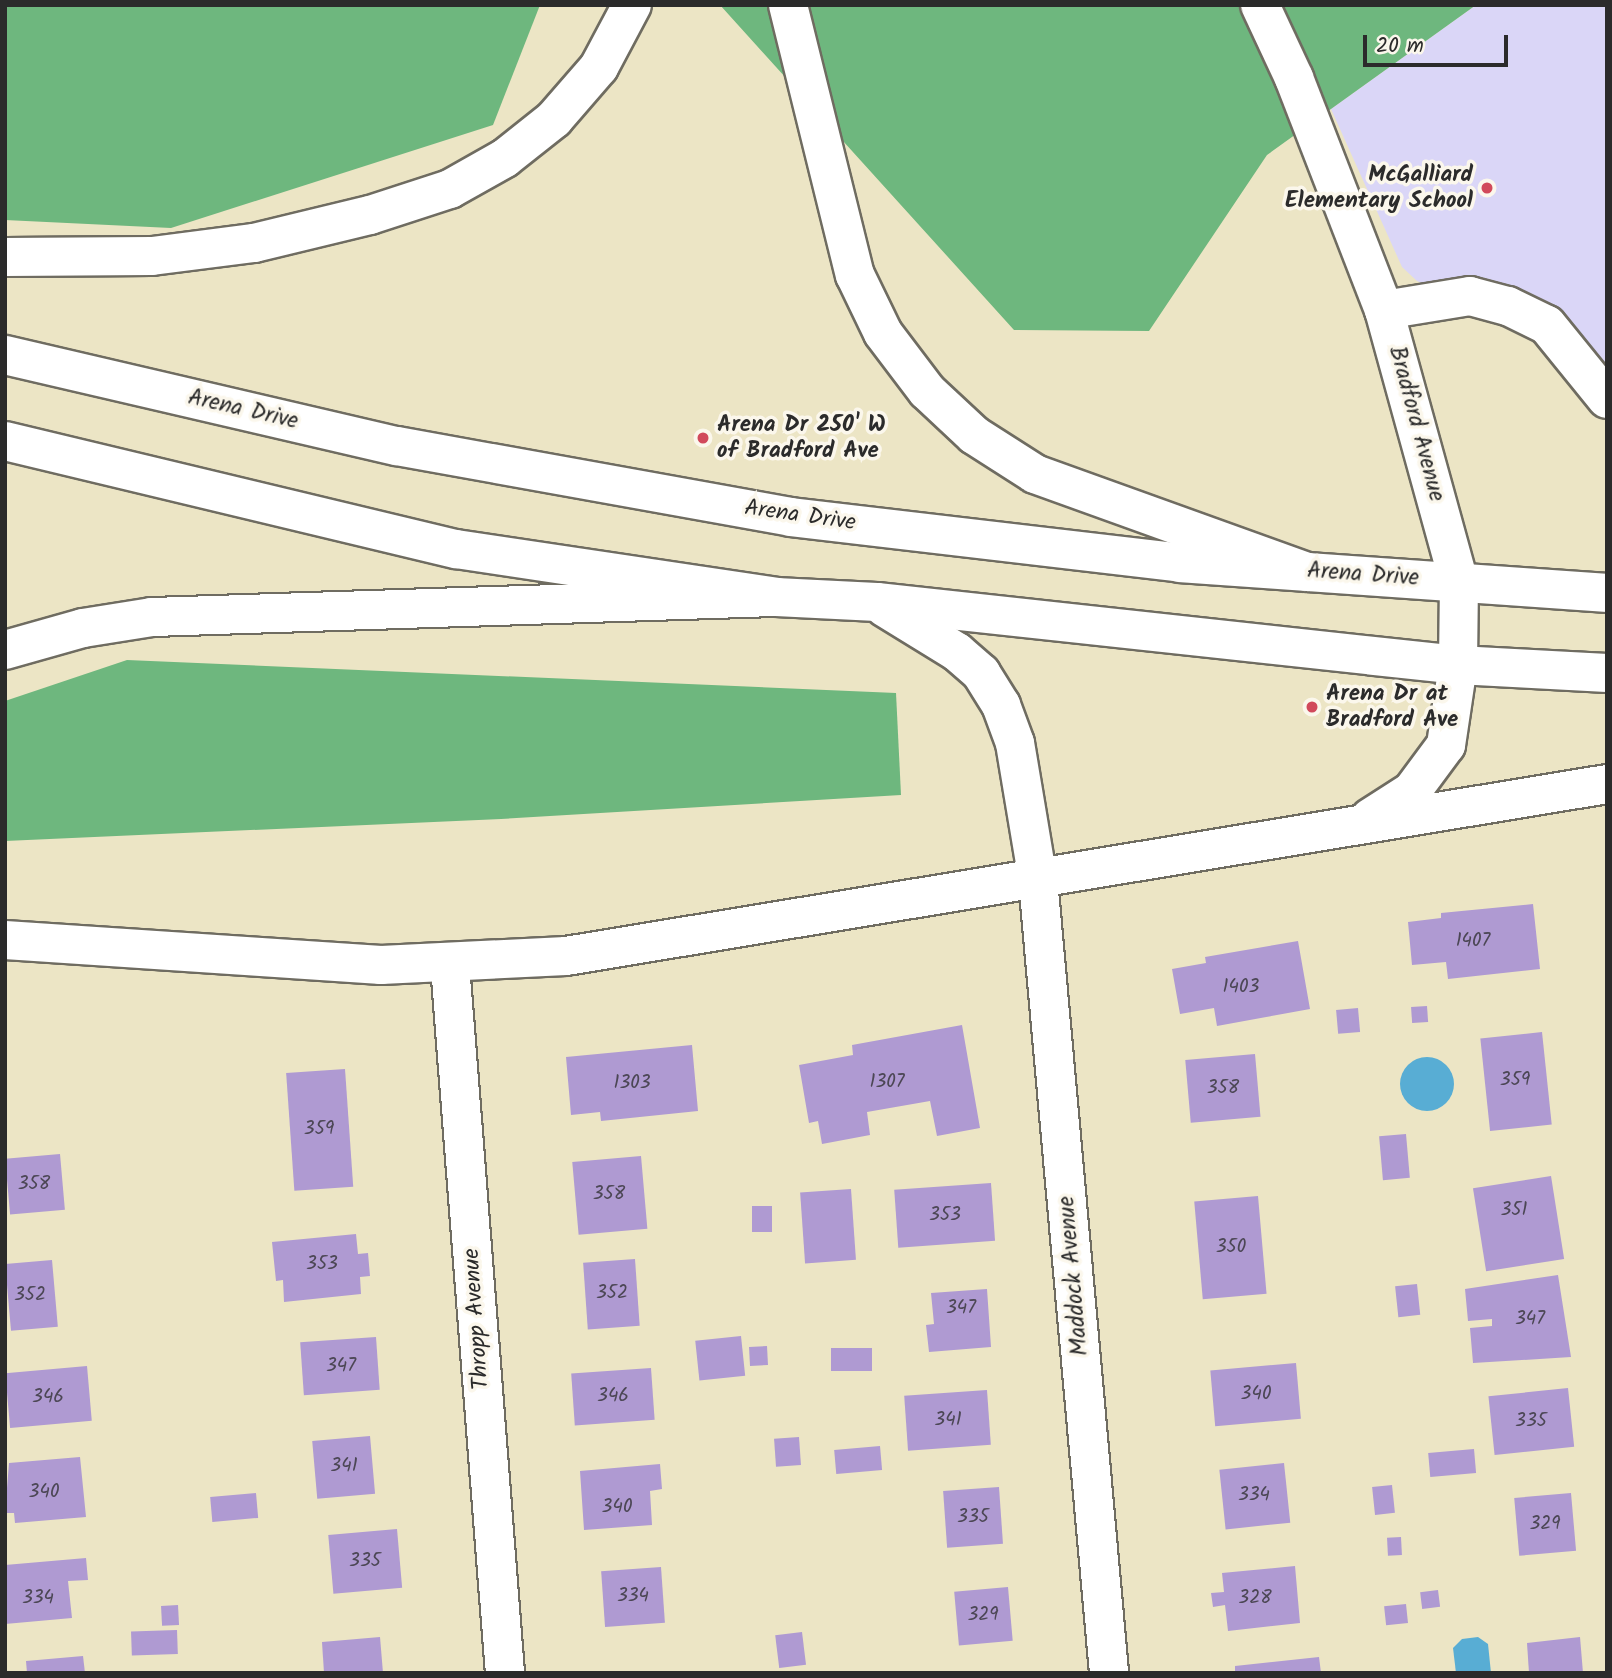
<!DOCTYPE html>
<html>
<head>
<meta charset="utf-8">
<style>
	body { margin:0 }
	#map { position:relative; width:1612px; height:1678px; overflow:hidden; background:#ece5c5; font-family:Kalam,sans-serif }
	div>[style] { position:absolute }
	[style*='--x'] { left:calc(var(--x)*1px); top:calc(var(--y)*1px); width:calc(var(--w)*1px); rotate:calc(var(--a)*1deg) }
	.built>* { inset:0; background:#dad6f7 }
	.forest>* { inset:0; background:#6eb77e }
	.water>* { inset:0; background:#58add4 }
	.round { border-radius:50% }
	.building>* { inset:0; background:#af9ad2; transform-origin:0 0 }
	.roads { filter:drop-shadow(2px 0 #6f6c61) drop-shadow(-2px 0 #6f6c61) drop-shadow(0 2px #6f6c61) drop-shadow(0 -2px #6f6c61) }
	.minor>* { height:38px; margin:-19px; padding:0 19px; transform-origin:19px; border-radius:19px; background:#fff }
	.major>* { height:38px; margin:-19px; padding:0 19px; transform-origin:19px; border-radius:19px; background:#fff }
	.highway>* { height:38px; margin:-19px; padding:0 19px; transform-origin:19px; border-radius:19px; background:#fff }
	.dots>* { width:19px; height:19px; translate:-50% -50%; box-sizing:border-box; border:4px solid #fbf7ec; border-radius:50% }
	span { translate:-50% -50%; white-space:nowrap; text-align:center; line-height:1.15; -webkit-text-stroke:7px #fbf7ec; paint-order:stroke }
	.number-label { font-size:19px; color:#4c4755 }
	.number-label span { -webkit-text-stroke-width:0 }
	.poi-label { font-size:23px; color:#2b2b2b; font-weight:700 }
	.right { translate:-100% -50%; text-align:right }
	.left { translate:0 -50%; text-align:left }
	.street-label { font-size:23px; color:#2b2b2b }
	.frame { position:absolute; inset:0; border:7px solid #2b2b2b; pointer-events:none }
	.scale { position:absolute; left:1363px; top:35px; width:145px; height:32px; box-sizing:border-box; border:4px solid #2b2b2b; border-top:0; padding-left:9px; font-size:21px; line-height:24px; white-space:nowrap; color:#2b2b2b; -webkit-text-stroke:5px #fbf7ec; paint-order:stroke }
</style>
</head>
<body>
<div id="map">
	<div class="built">
		<i style="clip-path:polygon(1476px 5px,1607px 5px,1607px 381px,1587px 353px,1417px 281px,1402px 267px,1331px 109px)"></i>
	</div>
	<div class="forest">
		<i style="clip-path:polygon(5px 5px,540px 5px,493px 125px,171px 228px,5px 220px)"></i>
		<i style="clip-path:polygon(720px 5px,1476px 5px,1267px 155px,1149px 331px,1014px 330px)"></i>
		<i style="clip-path:polygon(127px 660px,896px 693px,901px 795px,501px 819px,5px 841px,5px 701px)"></i>
	</div>
	<div class="water">
		<i class="round" style="left:1400px;top:1057px;width:54px;height:54px"></i>
		<i style="clip-path:polygon(1478px 1637px,1488px 1644px,1491px 1673px,1456px 1673px,1453px 1648px,1462px 1639px)"></i>
	</div>
	<div class="building">
		<i style="clip-path:polygon(1533px 904px,1540px 969px,1448px 979px,1446px 962px,1412px 965px,1408px 922px,1441px 918px,1441px 913px)"></i>
		<i style="clip-path:polygon(1298px 941px,1310px 1009px,1217px 1026px,1214px 1008px,1180px 1014px,1172px 969px,1206px 963px,1205px 957px)"></i>
		<i style="left:1427px;top:1006px;width:16px;height:16px;rotate:86deg"></i>
		<i style="left:1358px;top:1008px;width:24px;height:22px;rotate:85deg"></i>
		<i style="clip-path:polygon(962px 1025px,980px 1128px,937px 1136px,930px 1101px,867px 1112px,870px 1135px,822px 1144px,818px 1121px,809px 1123px,799px 1065px,853px 1055px,852px 1045px)"></i>
		<i style="left:1542px;top:1032px;width:93px;height:62px;rotate:84deg"></i>
		<i style="clip-path:polygon(692px 1045px,698px 1111px,601px 1121px,600px 1112px,571px 1115px,566px 1057px)"></i>
		<i style="left:1255px;top:1054px;width:63px;height:70px;rotate:85deg"></i>
		<i style="left:345px;top:1069px;width:118px;height:59px;rotate:86deg"></i>
		<i style="left:1406px;top:1134px;width:44px;height:27px;rotate:85deg"></i>
		<i style="left:60px;top:1154px;width:56px;height:55px;rotate:85deg"></i>
		<i style="left:641px;top:1156px;width:73px;height:69px;rotate:85deg"></i>
		<i style="left:1551px;top:1176px;width:84px;height:79px;rotate:81deg"></i>
		<i style="left:991px;top:1183px;width:58px;height:97px;rotate:86deg"></i>
		<i style="left:851px;top:1189px;width:71px;height:51px;rotate:86deg"></i>
		<i style="left:1258px;top:1196px;width:98px;height:64px;rotate:85deg"></i>
		<i style="left:752px;top:1206px;width:20px;height:26px"></i>
		<i style="clip-path:polygon(356px 1234px,358px 1254px,368px 1253px,370px 1276px,360px 1277px,361px 1294px,284px 1302px,283px 1280px,276px 1281px,272px 1242px)"></i>
		<i style="left:635px;top:1259px;width:67px;height:52px;rotate:86deg"></i>
		<i style="left:52px;top:1260px;width:67px;height:47px;rotate:85deg"></i>
		<i style="clip-path:polygon(1558px 1275px,1571px 1357px,1473px 1363px,1470px 1328px,1492px 1326px,1492px 1319px,1468px 1321px,1465px 1289px)"></i>
		<i style="left:1417px;top:1284px;width:31px;height:22px;rotate:84deg"></i>
		<i style="clip-path:polygon(987px 1289px,991px 1347px,929px 1352px,926px 1325px,934px 1324px,931px 1293px)"></i>
		<i style="left:741px;top:1336px;width:40px;height:46px;rotate:84deg"></i>
		<i style="left:376px;top:1337px;width:53px;height:76px;rotate:86deg"></i>
		<i style="left:767px;top:1346px;width:19px;height:18px;rotate:87deg"></i>
		<i style="left:872px;top:1348px;width:23px;height:41px;rotate:90deg"></i>
		<i style="left:1296px;top:1363px;width:56px;height:86px;rotate:85deg"></i>
		<i style="left:87px;top:1366px;width:55px;height:82px;rotate:85deg"></i>
		<i style="left:651px;top:1368px;width:52px;height:80px;rotate:86deg"></i>
		<i style="left:1568px;top:1388px;width:59px;height:80px;rotate:84deg"></i>
		<i style="left:987px;top:1390px;width:55px;height:83px;rotate:86deg"></i>
		<i style="left:370px;top:1436px;width:58px;height:58px;rotate:85deg"></i>
		<i style="left:799px;top:1437px;width:28px;height:25px;rotate:86deg"></i>
		<i style="left:880px;top:1446px;width:24px;height:46px;rotate:85deg"></i>
		<i style="left:1474px;top:1449px;width:24px;height:46px;rotate:85deg"></i>
		<i style="clip-path:polygon(80px 1457px,86px 1517px,15px 1523px,14px 1513px,5px 1513px,9px 1463px)"></i>
		<i style="left:1284px;top:1463px;width:60px;height:65px;rotate:84deg"></i>
		<i style="clip-path:polygon(660px 1464px,662px 1489px,650px 1491px,652px 1525px,584px 1530px,580px 1471px)"></i>
		<i style="left:1392px;top:1485px;width:28px;height:20px;rotate:84deg"></i>
		<i style="left:999px;top:1487px;width:57px;height:56px;rotate:86deg"></i>
		<i style="left:256px;top:1493px;width:25px;height:46px;rotate:85deg"></i>
		<i style="left:1571px;top:1493px;width:58px;height:57px;rotate:85deg"></i>
		<i style="left:397px;top:1529px;width:59px;height:69px;rotate:85deg"></i>
		<i style="left:1401px;top:1537px;width:18px;height:14px;rotate:87deg"></i>
		<i style="clip-path:polygon(86px 1558px,88px 1580px,68px 1581px,72px 1618px,5px 1624px,5px 1565px)"></i>
		<i style="clip-path:polygon(1295px 1566px,1300px 1623px,1228px 1631px,1225px 1605px,1213px 1607px,1211px 1593px,1224px 1592px,1222px 1573px)"></i>
		<i style="left:661px;top:1567px;width:56px;height:60px;rotate:86deg"></i>
		<i style="left:1008px;top:1587px;width:54px;height:54px;rotate:85deg"></i>
		<i style="left:1438px;top:1590px;width:17px;height:18px;rotate:83deg"></i>
		<i style="left:1406px;top:1604px;width:19px;height:22px;rotate:84deg"></i>
		<i style="left:178px;top:1605px;width:20px;height:17px;rotate:87deg"></i>
		<i style="left:177px;top:1630px;width:24px;height:46px;rotate:88deg"></i>
		<i style="left:802px;top:1632px;width:33px;height:27px;rotate:83deg"></i>
		<i style="clip-path:polygon(380px 1637px,383px 1673px,324px 1673px,322px 1642px)"></i>
		<i style="clip-path:polygon(1580px 1637px,1583px 1673px,1529px 1673px,1527px 1643px)"></i>
		<i style="clip-path:polygon(83px 1656px,85px 1673px,27px 1673px,26px 1661px)"></i>
		<i style="clip-path:polygon(1319px 1657px,1321px 1673px,1235px 1673px,1235px 1666px)"></i>
	</div>
	<div class="roads">
		<div class="minor">
			<i style="--x:1260;--y:5;--w:81;--a:65"></i>
			<i style="--x:1294;--y:78;--w:249;--a:68.8"></i>
			<i style="--x:1384;--y:310;--w:282;--a:74.6"></i>
			<i style="--x:1459;--y:582;--w:83;--a:90.7"></i>
			<i style="--x:1458;--y:665;--w:81;--a:98.5"></i>
			<i style="--x:1446;--y:745;--w:57;--a:126.5"></i>
			<i style="--x:1412;--y:791;--w:50;--a:147.3"></i>
			<i style="--x:1038;--y:880;--w:796;--a:84.88"></i>
			<i style="--x:5;--y:940;--w:377;--a:3.8"></i>
			<i style="--x:381;--y:965;--w:185;--a:-2.8"></i>
			<i style="--x:566;--y:956;--w:1055;--a:-9.38"></i>
			<i style="--x:450;--y:965;--w:710;--a:85.56"></i>
		</div>
		<div class="major">
			<i style="--x:1384;--y:310;--w:87;--a:-9.2"></i>
			<i style="--x:1470;--y:296;--w:39;--a:15"></i>
			<i style="--x:1508;--y:306;--w:43;--a:26"></i>
			<i style="--x:1547;--y:325;--w:95;--a:51"></i>
			<i style="--x:5;--y:355;--w:402;--a:13.1"></i>
			<i style="--x:397;--y:446;--w:400;--a:10.2"></i>
			<i style="--x:791;--y:517;--w:392;--a:6.7"></i>
			<i style="--x:1180;--y:563;--w:428;--a:4"></i>
			<i style="--x:5;--y:441;--w:464;--a:13.5"></i>
			<i style="--x:456;--y:549;--w:324;--a:8.5"></i>
			<i style="--x:776;--y:597;--w:101;--a:2.8"></i>
			<i style="--x:877;--y:602;--w:584;--a:6.19"></i>
			<i style="--x:1458;--y:665;--w:149;--a:3.1"></i>
			<i style="--x:884;--y:607;--w:86;--a:31.7"></i>
			<i style="--x:957;--y:652;--w:32;--a:41"></i>
			<i style="--x:981;--y:673;--w:38;--a:58"></i>
			<i style="--x:1001;--y:705;--w:40;--a:69.8"></i>
			<i style="--x:1015;--y:743;--w:139;--a:80.5"></i>
		</div>
		<div class="highway">
			<i style="--x:788;--y:5;--w:278;--a:76.1"></i>
			<i style="--x:855;--y:275;--w:64;--a:64.2"></i>
			<i style="--x:883;--y:333;--w:73;--a:52.8"></i>
			<i style="--x:927;--y:391;--w:64;--a:43.1"></i>
			<i style="--x:974;--y:435;--w:72;--a:32.6"></i>
			<i style="--x:1035;--y:474;--w:289;--a:19.8"></i>
			<i style="--x:5;--y:257;--w:147;--a:-0.4"></i>
			<i style="--x:152;--y:256;--w:103;--a:-7.3"></i>
			<i style="--x:254;--y:243;--w:119;--a:-13.6"></i>
			<i style="--x:370;--y:215;--w:84;--a:-18"></i>
			<i style="--x:450;--y:189;--w:63;--a:-29.4"></i>
			<i style="--x:505;--y:158;--w:63;--a:-38.5"></i>
			<i style="--x:554;--y:119;--w:69;--a:-49.1"></i>
			<i style="--x:599;--y:67;--w:70;--a:-62"></i>
			<i style="--x:5;--y:650;--w:81;--a:-15.8"></i>
			<i style="--x:83;--y:628;--w:70;--a:-9.1"></i>
			<i style="--x:152;--y:617;--w:624;--a:-1.84"></i>
		</div>
	</div>
	<div class="dots">
		<i style="left:1487px;top:188px;background:#d1495b"></i>
		<i style="left:703px;top:438px;background:#d1495b"></i>
		<i style="left:1312px;top:707px;background:#d1495b"></i>
	</div>
	<div class="number-label">
		<span style="left:1473px;top:942px">1407</span>
		<span style="left:1241px;top:988px">1403</span>
		<span style="left:1515px;top:1081px">359</span>
		<span style="left:887px;top:1083px">1307</span>
		<span style="left:632px;top:1084px">1303</span>
		<span style="left:1223px;top:1089px">358</span>
		<span style="left:319px;top:1130px">359</span>
		<span style="left:34px;top:1185px">358</span>
		<span style="left:609px;top:1195px">358</span>
		<span style="left:1514px;top:1211px">351</span>
		<span style="left:945px;top:1216px">353</span>
		<span style="left:1231px;top:1248px">350</span>
		<span style="left:322px;top:1265px">353</span>
		<span style="left:612px;top:1294px">352</span>
		<span style="left:30px;top:1296px">352</span>
		<span style="left:961px;top:1309px">347</span>
		<span style="left:1530px;top:1320px">347</span>
		<span style="left:341px;top:1367px">347</span>
		<span style="left:1256px;top:1395px">340</span>
		<span style="left:613px;top:1397px">346</span>
		<span style="left:48px;top:1398px">346</span>
		<span style="left:948px;top:1421px">341</span>
		<span style="left:1531px;top:1422px">335</span>
		<span style="left:344px;top:1467px">341</span>
		<span style="left:44px;top:1493px">340</span>
		<span style="left:1254px;top:1496px">334</span>
		<span style="left:617px;top:1508px">340</span>
		<span style="left:973px;top:1518px">335</span>
		<span style="left:1545px;top:1525px">329</span>
		<span style="left:365px;top:1562px">335</span>
		<span style="left:633px;top:1597px">334</span>
		<span style="left:38px;top:1599px">334</span>
		<span style="left:1255px;top:1599px">328</span>
		<span style="left:983px;top:1616px">329</span>
	</div>
	<div class="poi-label">
		<span class="right" style="left:1473px;top:188px">McGalliard<br>Elementary School</span>
		<span class="left" style="left:717px;top:438px">Arena Dr 250' W<br>of Bradford Ave</span>
		<span class="left" style="left:1326px;top:707px">Arena Dr at<br>Bradford Ave</span>
	</div>
	<div class="street-label">
		<span style="left:243px;top:410px;rotate:13deg">Arena Drive</span>
		<span style="left:1416px;top:424px;rotate:75deg">Bradford Avenue</span>
		<span style="left:800px;top:516px;rotate:8deg">Arena Drive</span>
		<span style="left:1363px;top:575px;rotate:4deg">Arena Drive</span>
		<span style="left:1074px;top:1276px;rotate:-95deg">Maddock Avenue</span>
		<span style="left:477px;top:1319px;rotate:-94deg">Thropp Avenue</span>
	</div>
	<div class="frame"></div>
	<div class="scale">20 m</div>
</div>
</body>
</html>
